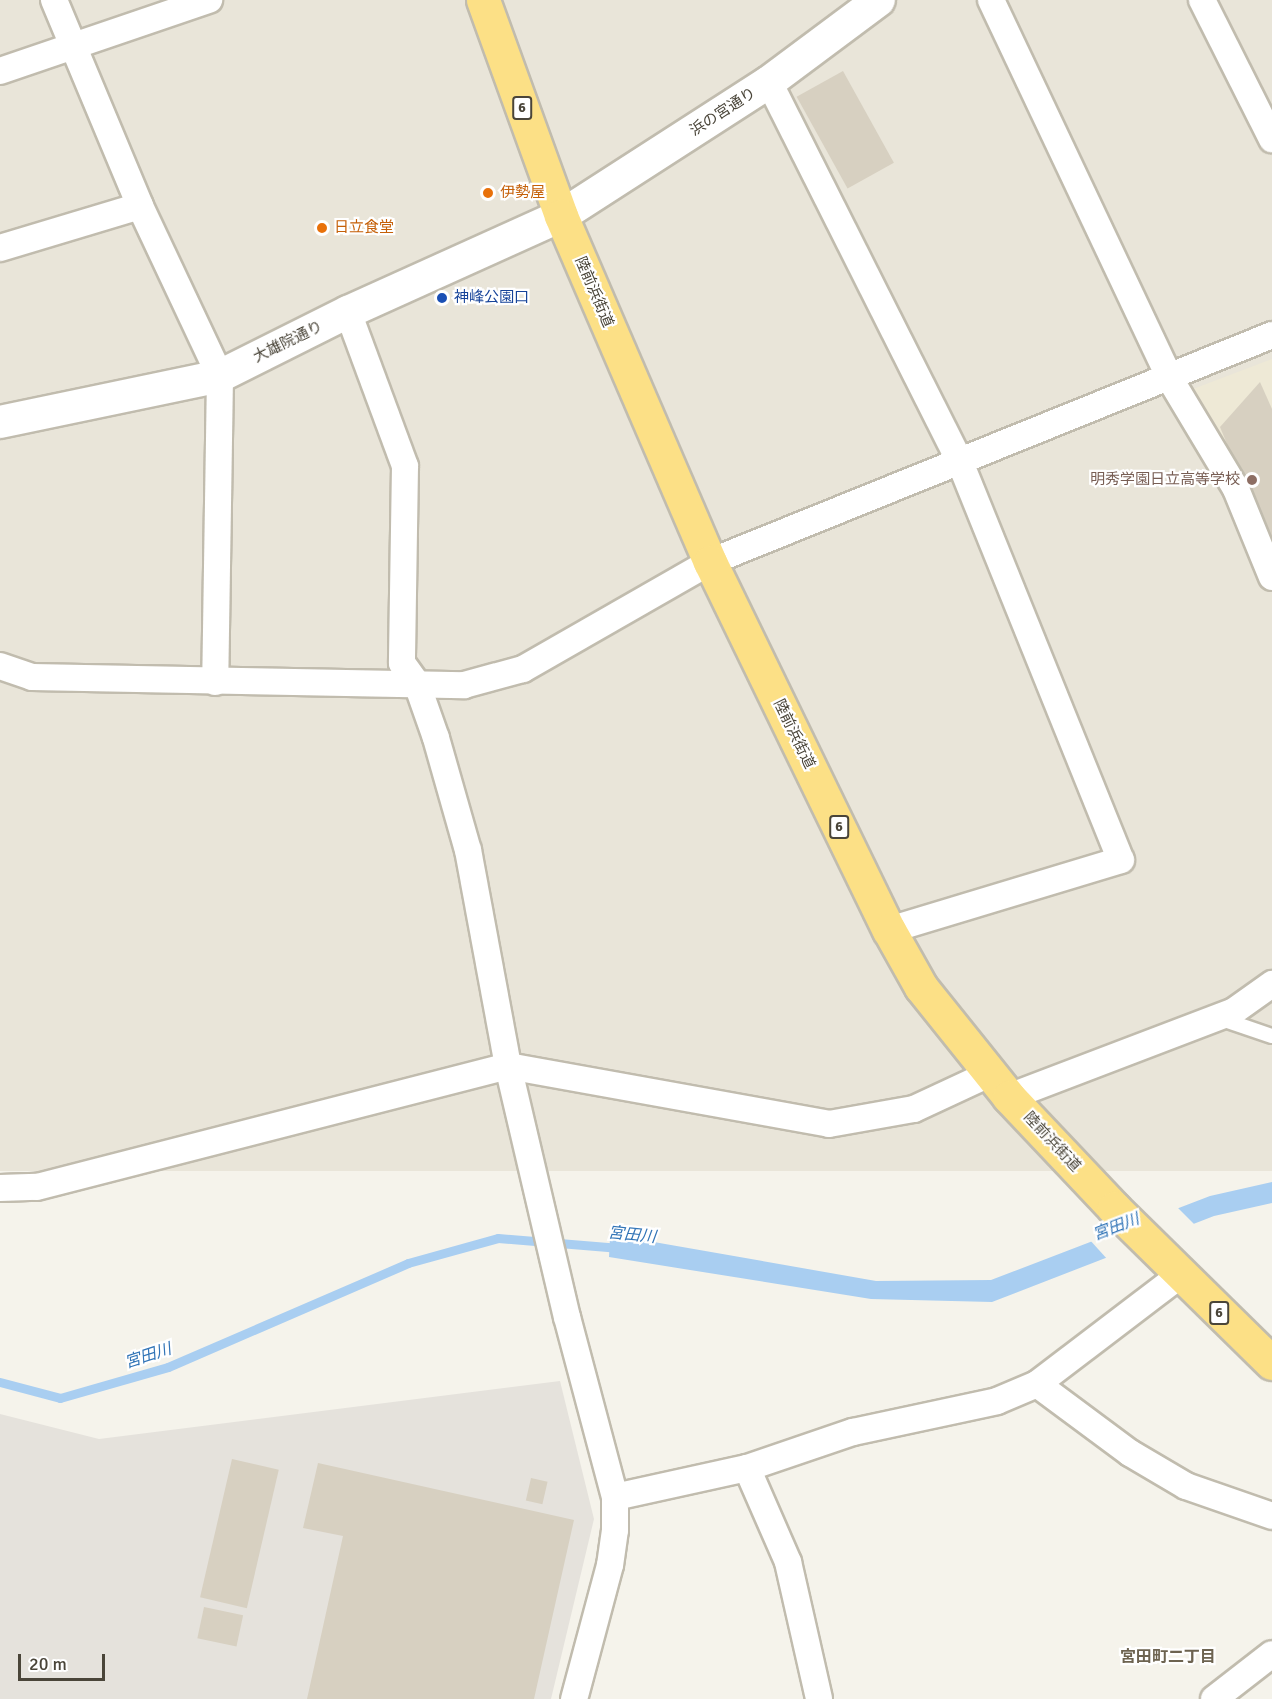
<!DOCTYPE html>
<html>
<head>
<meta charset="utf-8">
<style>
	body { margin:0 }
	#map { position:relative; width:1272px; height:1699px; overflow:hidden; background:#f5f3eb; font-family:Signika,"Noto Sans JP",sans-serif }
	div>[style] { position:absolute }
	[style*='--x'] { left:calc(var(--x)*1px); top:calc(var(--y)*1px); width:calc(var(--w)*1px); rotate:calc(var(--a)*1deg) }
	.residential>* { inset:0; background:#e9e5d9; transform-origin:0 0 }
	.industrial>* { inset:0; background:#e5e2dc }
	.education>* { inset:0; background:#eee9d6 }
	.water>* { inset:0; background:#a9cef1 }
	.pier>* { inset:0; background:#f5f3eb }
	.stream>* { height:9px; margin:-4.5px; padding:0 4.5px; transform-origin:4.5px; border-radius:4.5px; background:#a9cef1 }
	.building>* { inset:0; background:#d7d0c1; transform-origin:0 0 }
	.roads { filter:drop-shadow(2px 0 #c1bcae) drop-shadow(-2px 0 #c1bcae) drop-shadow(0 2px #c1bcae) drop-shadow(0 -2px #c1bcae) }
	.service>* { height:14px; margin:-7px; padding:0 7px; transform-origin:7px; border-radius:7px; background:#fff }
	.minor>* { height:26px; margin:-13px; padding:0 13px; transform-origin:13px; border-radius:13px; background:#fff }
	.tertiary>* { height:32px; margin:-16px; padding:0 16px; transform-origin:16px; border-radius:16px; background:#fff }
	.trunk>* { height:33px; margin:-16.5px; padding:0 16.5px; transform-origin:16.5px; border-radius:16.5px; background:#fce086 }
	.dots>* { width:16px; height:16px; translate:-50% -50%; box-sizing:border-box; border:3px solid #fff; border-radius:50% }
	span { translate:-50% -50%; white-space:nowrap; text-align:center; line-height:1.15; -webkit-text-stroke:4.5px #fff; paint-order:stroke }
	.shield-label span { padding:2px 4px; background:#fff; border:2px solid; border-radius:4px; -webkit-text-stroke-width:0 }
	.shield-label { font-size:14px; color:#4a4539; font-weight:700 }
	.street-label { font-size:15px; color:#4a4539 }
	.food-label { font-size:15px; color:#c56008 }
	.left { translate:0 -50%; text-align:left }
	.transit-label { font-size:15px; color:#164399 }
	.education-label { font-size:15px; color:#785e54 }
	.right { translate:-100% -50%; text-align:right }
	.water-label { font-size:16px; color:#3174b7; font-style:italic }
	.neighbourhood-label { font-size:16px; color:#6d6350; font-weight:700 }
	.scale { position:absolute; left:18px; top:1654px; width:87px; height:27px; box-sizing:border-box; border:3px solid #4a4539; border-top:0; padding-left:8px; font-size:18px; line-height:21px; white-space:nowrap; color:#4a4539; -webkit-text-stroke:4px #fff; paint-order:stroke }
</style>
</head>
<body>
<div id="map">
	<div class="residential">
		<i style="left:0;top:0;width:1272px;height:1171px"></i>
	</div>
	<div class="industrial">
		<i style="clip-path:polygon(560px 1381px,594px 1519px,551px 1699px,0 1699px,0 1414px,99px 1439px)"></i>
	</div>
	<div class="education">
		<i style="clip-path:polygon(1272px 359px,1272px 572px,1193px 389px)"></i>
	</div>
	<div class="water">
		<i style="clip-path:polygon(1272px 1182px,1272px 1203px,1214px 1216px,992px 1302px,871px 1299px,609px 1257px,610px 1238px,648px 1241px,876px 1281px,991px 1280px,1210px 1196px)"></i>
	</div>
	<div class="pier">
		<i style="clip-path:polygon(1176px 1206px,1196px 1226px,1108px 1260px,1089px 1239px)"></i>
	</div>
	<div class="stream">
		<i style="--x:0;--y:1382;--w:62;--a:14.9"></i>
		<i style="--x:60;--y:1398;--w:112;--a:-16"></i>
		<i style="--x:168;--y:1367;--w:262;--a:-23.4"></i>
		<i style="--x:408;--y:1263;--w:93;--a:-15.5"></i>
		<i style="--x:498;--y:1238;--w:122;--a:4.7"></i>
	</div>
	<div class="building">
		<i style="left:843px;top:71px;width:105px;height:53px;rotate:61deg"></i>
		<i style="clip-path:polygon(1260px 382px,1272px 409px,1272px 553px,1220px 427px)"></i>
		<i style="left:232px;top:1459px;width:48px;height:142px;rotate:13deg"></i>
		<i style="clip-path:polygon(318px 1463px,574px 1520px,534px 1699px,307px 1699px,343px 1536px,303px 1528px)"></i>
		<i style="left:531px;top:1478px;width:17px;height:23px;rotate:13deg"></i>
		<i style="left:204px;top:1607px;width:40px;height:32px;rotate:12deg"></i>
	</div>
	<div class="roads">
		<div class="service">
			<i style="--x:1219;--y:1018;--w:56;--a:18.8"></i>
		</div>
		<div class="minor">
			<i style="--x:54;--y:0;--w:223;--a:67.3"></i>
			<i style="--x:140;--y:206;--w:188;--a:64.8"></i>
			<i style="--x:220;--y:376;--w:306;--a:90.9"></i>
			<i style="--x:991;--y:0;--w:419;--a:64.7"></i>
			<i style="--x:1170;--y:379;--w:128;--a:59"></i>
			<i style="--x:1236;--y:489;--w:95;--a:67.8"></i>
			<i style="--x:1202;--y:0;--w:156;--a:63.3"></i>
			<i style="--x:0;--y:71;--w:221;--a:-18.8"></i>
			<i style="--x:769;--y:82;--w:425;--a:63.3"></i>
			<i style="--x:960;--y:462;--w:429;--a:68"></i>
			<i style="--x:1121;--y:860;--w:242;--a:163.2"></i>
			<i style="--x:0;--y:248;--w:146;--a:-16.7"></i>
			<i style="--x:348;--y:312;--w:164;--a:69.7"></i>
			<i style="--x:405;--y:466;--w:197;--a:90.9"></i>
			<i style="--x:402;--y:663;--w:26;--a:54"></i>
			<i style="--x:417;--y:684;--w:57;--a:70.6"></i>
			<i style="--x:436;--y:738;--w:116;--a:74.1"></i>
			<i style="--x:468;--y:850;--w:220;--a:79.5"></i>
			<i style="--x:508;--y:1066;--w:258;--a:76.8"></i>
			<i style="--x:567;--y:1317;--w:186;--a:75.1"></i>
			<i style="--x:615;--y:1497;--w:33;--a:90"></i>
			<i style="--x:615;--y:1530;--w:35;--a:98"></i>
			<i style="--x:610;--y:1565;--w:139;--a:105"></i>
			<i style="--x:0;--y:666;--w:34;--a:19"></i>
			<i style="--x:32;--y:677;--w:432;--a:1.1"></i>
			<i style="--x:464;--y:685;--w:61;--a:-15.2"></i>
			<i style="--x:523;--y:669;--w:215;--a:-29.8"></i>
			<i style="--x:710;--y:562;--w:606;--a:-21.99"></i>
			<i style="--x:1009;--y:1097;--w:241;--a:-20.9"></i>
			<i style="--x:1234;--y:1011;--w:47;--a:-35.4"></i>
			<i style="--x:0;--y:1188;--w:37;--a:-2"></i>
			<i style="--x:37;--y:1187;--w:486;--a:-14.4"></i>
			<i style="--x:508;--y:1066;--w:326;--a:10.2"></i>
			<i style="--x:829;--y:1124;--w:86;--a:-10"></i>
			<i style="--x:914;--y:1109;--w:83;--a:-25"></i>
			<i style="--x:1037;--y:1384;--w:116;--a:36.6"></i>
			<i style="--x:1130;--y:1453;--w:65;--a:30.5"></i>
			<i style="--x:1186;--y:1486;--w:91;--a:19.2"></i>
			<i style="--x:747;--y:1468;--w:103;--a:66.4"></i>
			<i style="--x:788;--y:1562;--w:140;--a:77.2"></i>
			<i style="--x:615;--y:1497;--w:135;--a:-12.4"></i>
			<i style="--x:747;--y:1468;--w:112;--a:-18.8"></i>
			<i style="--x:853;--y:1432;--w:147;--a:-12.1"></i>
			<i style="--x:997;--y:1401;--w:43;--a:-23"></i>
			<i style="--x:1037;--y:1384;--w:180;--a:-37.3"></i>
			<i style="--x:1214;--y:1699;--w:73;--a:-37.8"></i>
		</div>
		<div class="tertiary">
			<i style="--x:0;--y:422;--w:225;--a:-11.8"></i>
			<i style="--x:220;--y:376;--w:143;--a:-26.6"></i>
			<i style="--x:348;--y:312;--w:234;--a:-24.3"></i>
			<i style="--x:561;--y:216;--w:247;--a:-32.8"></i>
			<i style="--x:769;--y:82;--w:137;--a:-36.7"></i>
		</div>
		<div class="trunk">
			<i style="--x:483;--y:0;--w:230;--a:70.1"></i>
			<i style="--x:561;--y:216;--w:377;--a:66.7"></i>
			<i style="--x:710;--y:562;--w:409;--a:64.1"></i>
			<i style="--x:889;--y:930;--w:65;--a:60.7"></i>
			<i style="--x:921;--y:987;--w:141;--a:51.3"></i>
			<i style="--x:1009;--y:1097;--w:153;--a:46.6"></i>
			<i style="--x:1114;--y:1208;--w:221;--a:44.5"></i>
		</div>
	</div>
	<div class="dots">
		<i style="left:488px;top:193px;background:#e8710a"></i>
		<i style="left:322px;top:228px;background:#e8710a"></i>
		<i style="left:442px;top:298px;background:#1a4fb4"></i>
		<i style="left:1252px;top:480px;background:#8d6e63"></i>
	</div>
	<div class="shield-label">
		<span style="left:522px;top:108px">6</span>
		<span style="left:839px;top:827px">6</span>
		<span style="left:1219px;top:1313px">6</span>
	</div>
	<div class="street-label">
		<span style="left:723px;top:112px;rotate:-33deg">浜の宮通り</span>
		<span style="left:594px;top:292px;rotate:67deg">陸前浜街道</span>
		<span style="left:288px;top:342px;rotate:-26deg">大雄院通り</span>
		<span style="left:794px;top:734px;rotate:64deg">陸前浜街道</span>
		<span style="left:1052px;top:1142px;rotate:47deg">陸前浜街道</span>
	</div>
	<div class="food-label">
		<span class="left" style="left:500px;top:193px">伊勢屋</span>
		<span class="left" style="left:334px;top:228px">日立食堂</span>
	</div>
	<div class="transit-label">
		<span class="left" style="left:454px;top:298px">神峰公園口</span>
	</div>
	<div class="education-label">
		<span class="right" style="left:1240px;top:480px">明秀学園日立高等学校</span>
	</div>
	<div class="water-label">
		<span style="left:1116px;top:1227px;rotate:-21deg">宮田川</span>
		<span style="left:632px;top:1235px;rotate:6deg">宮田川</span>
		<span style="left:148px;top:1356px;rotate:-18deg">宮田川</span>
	</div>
	<div class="neighbourhood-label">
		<span style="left:1168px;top:1657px">宮田町二丁目</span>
	</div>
	<div class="scale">20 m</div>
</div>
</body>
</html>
